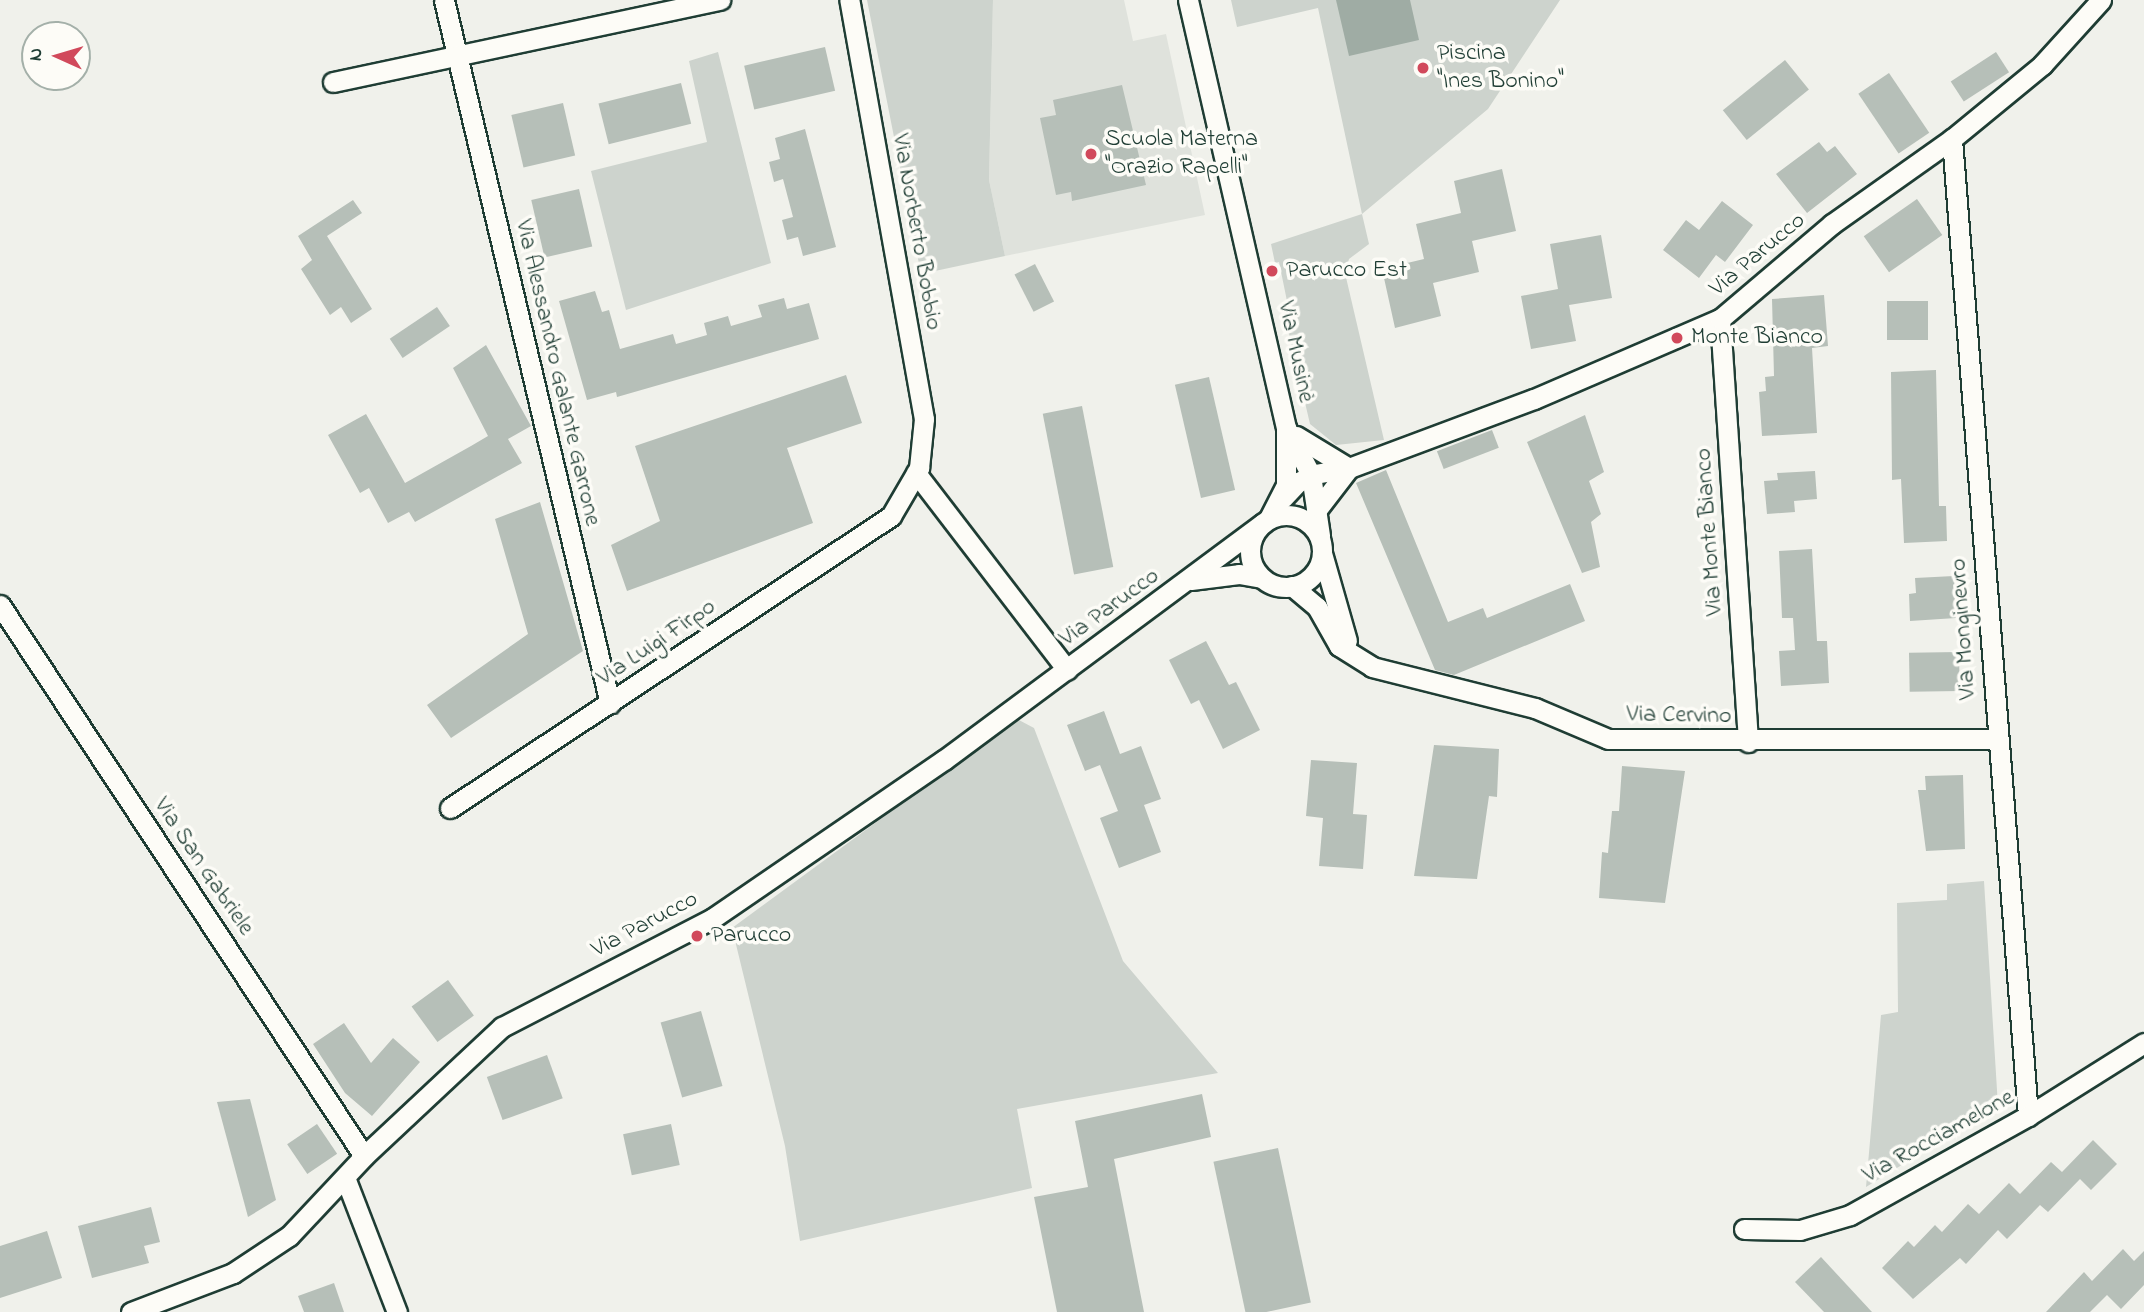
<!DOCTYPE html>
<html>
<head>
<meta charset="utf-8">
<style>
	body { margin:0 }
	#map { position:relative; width:2144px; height:1312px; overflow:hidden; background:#f0f1eb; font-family:"Indie Flower",sans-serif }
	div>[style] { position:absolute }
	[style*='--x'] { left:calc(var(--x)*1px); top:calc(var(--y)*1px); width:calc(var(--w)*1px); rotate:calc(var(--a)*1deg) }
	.built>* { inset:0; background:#dfe2dc }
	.green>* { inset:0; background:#cdd3cd }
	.water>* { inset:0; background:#9faca4 }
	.building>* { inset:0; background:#b6bfb8; transform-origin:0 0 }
	.roads { filter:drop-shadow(2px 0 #1f3d34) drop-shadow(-2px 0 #1f3d34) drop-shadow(0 2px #1f3d34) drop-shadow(0 -2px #1f3d34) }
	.street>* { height:19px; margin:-9.5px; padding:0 9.5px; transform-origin:9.5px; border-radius:9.5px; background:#fdfcf7 }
	.street>.ring { margin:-9.5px; padding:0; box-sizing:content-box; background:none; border:19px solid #fdfcf7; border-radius:50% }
	.dots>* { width:19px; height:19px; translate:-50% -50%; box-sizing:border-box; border:4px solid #fdfcf7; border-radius:50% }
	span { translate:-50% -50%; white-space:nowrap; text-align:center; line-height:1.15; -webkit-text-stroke:7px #fdfcf7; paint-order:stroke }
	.poi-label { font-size:24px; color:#1f3d34 }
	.left { translate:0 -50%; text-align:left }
	.street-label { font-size:24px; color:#1f3d34 }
	.north { position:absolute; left:21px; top:21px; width:70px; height:70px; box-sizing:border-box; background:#fdfcf7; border:2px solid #a4b0a9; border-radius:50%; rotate:274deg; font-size:19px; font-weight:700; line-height:28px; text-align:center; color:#1f3d34 }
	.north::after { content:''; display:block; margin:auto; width:24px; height:32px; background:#d1495b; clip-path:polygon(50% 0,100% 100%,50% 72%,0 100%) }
</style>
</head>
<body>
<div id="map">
	<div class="built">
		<i style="clip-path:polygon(993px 0,1124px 0,1133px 41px,1166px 34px,1205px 215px,1005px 256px,989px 180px)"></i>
	</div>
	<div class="green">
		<i style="clip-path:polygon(867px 0,993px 0,989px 180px,1005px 256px,921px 274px)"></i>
		<i style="clip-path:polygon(1231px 0,1560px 0,1488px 109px,1362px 214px,1369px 244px,1349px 259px,1345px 273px,1384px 440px,1336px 445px,1310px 424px,1282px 304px,1287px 301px,1279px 262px,1275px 263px,1271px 244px,1362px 214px,1318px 8px,1237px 27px)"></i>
		<i style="clip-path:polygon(718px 52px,771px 263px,626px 310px,591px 171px,707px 142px,689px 61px)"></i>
		<i style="clip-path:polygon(1017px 719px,1034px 728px,1123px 961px,1218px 1073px,1017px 1109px,1032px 1188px,800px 1241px,785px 1146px,732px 928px)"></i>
		<i style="clip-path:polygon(1984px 881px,1998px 1106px,1866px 1187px,1881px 1015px,1898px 1012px,1897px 903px,1947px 900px,1947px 884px)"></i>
	</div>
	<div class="water">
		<i style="clip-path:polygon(1336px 0,1410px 0,1419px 40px,1349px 56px)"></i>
	</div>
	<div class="building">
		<i style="left:825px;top:47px;width:45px;height:83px;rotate:77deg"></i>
		<i style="left:1996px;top:52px;width:24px;height:54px;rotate:57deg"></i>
		<i style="left:1785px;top:60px;width:38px;height:80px;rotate:51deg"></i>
		<i style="left:1889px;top:73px;width:72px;height:37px;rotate:56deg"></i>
		<i style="left:681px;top:83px;width:42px;height:85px;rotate:76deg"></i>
		<i style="clip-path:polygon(1122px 85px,1146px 185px,1072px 201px,1071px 192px,1056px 195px,1040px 118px,1056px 115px,1053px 100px)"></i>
		<i style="left:563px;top:103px;width:54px;height:53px;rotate:77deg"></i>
		<i style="clip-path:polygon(805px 129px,836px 247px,803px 256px,798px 237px,787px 240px,782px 220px,793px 217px,783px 179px,774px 182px,769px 162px,780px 159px,775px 138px)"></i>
		<i style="clip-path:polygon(1819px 142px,1827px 152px,1835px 146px,1857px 174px,1807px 213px,1776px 174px)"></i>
		<i style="clip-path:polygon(1502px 169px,1516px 231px,1472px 241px,1479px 272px,1433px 283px,1441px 316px,1395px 328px,1382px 269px,1424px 259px,1416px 224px,1461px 213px,1454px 181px)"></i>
		<i style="left:579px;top:189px;width:59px;height:49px;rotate:77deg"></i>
		<i style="left:1917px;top:199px;width:44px;height:65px;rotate:55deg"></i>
		<i style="clip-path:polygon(353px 200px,362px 213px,327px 236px,372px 309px,351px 323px,341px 307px,330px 315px,301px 269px,312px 260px,298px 236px)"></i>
		<i style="clip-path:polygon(1722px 201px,1753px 225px,1725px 262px,1716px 255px,1699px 278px,1663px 250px,1686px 220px,1699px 230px)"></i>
		<i style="clip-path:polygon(1601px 235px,1612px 298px,1569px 305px,1576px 341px,1531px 349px,1521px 296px,1558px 289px,1550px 244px)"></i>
		<i style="left:1035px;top:264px;width:42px;height:23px;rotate:63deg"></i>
		<i style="clip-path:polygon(595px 291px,602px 312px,609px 310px,620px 349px,673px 334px,676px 344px,707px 335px,704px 323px,728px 316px,731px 326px,762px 317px,758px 305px,784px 298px,787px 309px,809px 303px,819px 339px,617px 397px,616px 392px,587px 400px,559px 301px)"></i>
		<i style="clip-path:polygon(1824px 295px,1828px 346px,1812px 348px,1817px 433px,1762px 436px,1759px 392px,1766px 391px,1765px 377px,1774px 376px,1772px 299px)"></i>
		<i style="left:1887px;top:301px;width:41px;height:39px"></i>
		<i style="left:437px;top:307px;width:23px;height:57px;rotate:56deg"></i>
		<i style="clip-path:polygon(486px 345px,531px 426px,508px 439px,522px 463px,415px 522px,409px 512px,388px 523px,369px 488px,360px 493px,328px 435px,366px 414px,405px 483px,471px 446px,488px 436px,453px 368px)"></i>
		<i style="clip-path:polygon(1936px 370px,1939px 506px,1946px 506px,1947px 541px,1904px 543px,1901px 479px,1892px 480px,1891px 372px)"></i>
		<i style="clip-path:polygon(846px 375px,862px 423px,787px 448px,813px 523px,627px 591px,611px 545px,660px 521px,635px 446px)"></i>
		<i style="left:1209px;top:377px;width:116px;height:35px;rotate:77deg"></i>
		<i style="left:1082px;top:406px;width:164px;height:40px;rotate:79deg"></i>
		<i style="clip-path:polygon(1585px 415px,1604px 472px,1589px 481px,1601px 514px,1591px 522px,1600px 567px,1582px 573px,1527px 442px)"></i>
		<i style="left:1492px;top:430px;width:19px;height:59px;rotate:69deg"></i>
		<i style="clip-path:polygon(1386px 470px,1448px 622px,1483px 608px,1487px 618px,1570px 584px,1585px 621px,1454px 675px,1435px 670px,1356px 483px)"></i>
		<i style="clip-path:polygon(1815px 471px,1817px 499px,1794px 501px,1795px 512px,1767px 514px,1764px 481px,1778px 480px,1777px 473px)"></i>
		<i style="clip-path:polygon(540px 502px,583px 651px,451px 738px,427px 705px,528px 634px,495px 519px)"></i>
		<i style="clip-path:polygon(1812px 549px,1817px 641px,1827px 641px,1829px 683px,1781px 686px,1779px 651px,1795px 650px,1793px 618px,1782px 618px,1779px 551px)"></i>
		<i style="clip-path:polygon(1954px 576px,1956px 618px,1910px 621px,1909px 594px,1916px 593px,1915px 578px)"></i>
		<i style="clip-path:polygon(1206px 641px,1229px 685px,1236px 682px,1260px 730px,1223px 749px,1199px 700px,1191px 704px,1169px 660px)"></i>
		<i style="left:1959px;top:652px;width:39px;height:50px;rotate:89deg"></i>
		<i style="clip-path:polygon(1104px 711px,1120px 754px,1141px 746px,1161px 799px,1144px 805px,1161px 852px,1119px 868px,1100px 818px,1118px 811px,1100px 765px,1085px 771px,1067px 725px)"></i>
		<i style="clip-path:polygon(1434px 745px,1499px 749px,1497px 797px,1489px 796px,1477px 879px,1414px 876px)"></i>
		<i style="clip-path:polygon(1311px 760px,1357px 763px,1353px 814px,1367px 815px,1363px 869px,1319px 866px,1323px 818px,1306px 816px)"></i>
		<i style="clip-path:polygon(1622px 766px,1685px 771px,1665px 903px,1599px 898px,1602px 852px,1608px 853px,1612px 811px,1619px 811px)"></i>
		<i style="clip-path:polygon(1963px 775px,1965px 849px,1926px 851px,1918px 790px,1926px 790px,1925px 776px)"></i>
		<i style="left:448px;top:980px;width:44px;height:45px;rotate:54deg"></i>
		<i style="left:701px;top:1011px;width:78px;height:42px;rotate:74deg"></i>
		<i style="clip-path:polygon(344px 1023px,371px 1063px,393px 1038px,420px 1062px,372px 1116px,345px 1093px,313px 1044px)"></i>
		<i style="left:547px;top:1055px;width:46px;height:64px;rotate:70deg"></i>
		<i style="clip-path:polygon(1202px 1094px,1211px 1137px,1114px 1159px,1144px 1312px,1057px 1312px,1034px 1197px,1088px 1187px,1075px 1121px)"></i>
		<i style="clip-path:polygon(250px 1099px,276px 1200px,248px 1217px,217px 1102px)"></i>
		<i style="left:317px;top:1124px;width:36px;height:36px;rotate:56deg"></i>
		<i style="left:671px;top:1124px;width:42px;height:49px;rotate:78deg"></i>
		<i style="clip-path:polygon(2093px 1140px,2117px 1164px,2091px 1190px,2080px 1179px,2048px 1212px,2040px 1205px,2007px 1239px,1998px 1230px,1966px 1264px,1960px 1258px,1913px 1299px,1882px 1268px,1908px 1241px,1914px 1247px,1935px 1225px,1942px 1232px,1968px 1204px,1979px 1214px,2009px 1183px,2020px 1194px,2051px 1162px,2062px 1172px)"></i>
		<i style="left:1278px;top:1148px;width:158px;height:66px;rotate:78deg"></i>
		<i style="clip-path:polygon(151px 1207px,160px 1242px,144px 1246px,149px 1263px,92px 1278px,78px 1226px)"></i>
		<i style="clip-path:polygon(47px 1231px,62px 1278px,0 1298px,0 1246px)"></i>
		<i style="clip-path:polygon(2123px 1249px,2134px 1261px,2144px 1251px,2144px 1285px,2121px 1309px,2107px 1295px,2090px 1312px,2046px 1312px,2084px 1272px,2092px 1281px)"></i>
		<i style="clip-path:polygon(1821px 1257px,1872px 1312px,1824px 1312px,1795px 1282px)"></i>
		<i style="clip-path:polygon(334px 1283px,344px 1312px,304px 1312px,298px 1296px)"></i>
	</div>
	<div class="roads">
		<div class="street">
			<i style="--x:444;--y:0;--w:723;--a:76.73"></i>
			<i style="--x:1188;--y:0;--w:439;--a:77.1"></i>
			<i style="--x:1286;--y:428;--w:57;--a:90"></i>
			<i style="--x:1286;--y:485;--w:38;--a:117"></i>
			<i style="--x:333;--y:82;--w:396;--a:-12"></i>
			<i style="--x:1952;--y:139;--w:980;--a:85.55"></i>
			<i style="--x:1720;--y:319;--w:424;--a:86.2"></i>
			<i style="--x:1286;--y:428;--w:53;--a:62"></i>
			<i style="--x:1311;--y:475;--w:61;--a:81.5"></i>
			<i style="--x:1296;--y:436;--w:62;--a:31.1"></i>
			<i style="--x:916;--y:473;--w:248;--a:52.5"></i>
			<i style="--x:1283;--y:498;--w:22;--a:-47"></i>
			<i style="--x:1298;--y:482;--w:19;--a:-25"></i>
			<i style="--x:1315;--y:474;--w:35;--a:-10"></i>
			<i style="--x:1349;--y:468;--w:197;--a:-20.5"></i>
			<i style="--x:1534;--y:399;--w:202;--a:-23.3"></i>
			<i style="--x:1720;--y:319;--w:147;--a:-40.3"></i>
			<i style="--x:1832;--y:224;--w:147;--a:-35.3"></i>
			<i style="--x:1952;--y:139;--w:117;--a:-39.4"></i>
			<i style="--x:2042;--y:65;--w:88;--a:-47.8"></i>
			<i style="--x:1316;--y:511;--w:54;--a:-52.5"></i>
			<i class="ring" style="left:1250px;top:515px;width:53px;height:53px"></i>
			<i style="--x:1322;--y:553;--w:91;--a:74.1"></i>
			<i style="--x:1191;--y:580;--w:48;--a:-7.1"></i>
			<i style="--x:1239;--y:574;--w:23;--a:10"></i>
			<i style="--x:1292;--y:586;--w:33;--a:40"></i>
			<i style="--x:1317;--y:607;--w:45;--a:60.6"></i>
			<i style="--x:1339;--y:646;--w:39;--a:32"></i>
			<i style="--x:1372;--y:667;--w:168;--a:14.1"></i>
			<i style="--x:1535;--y:708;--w:79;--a:23"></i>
			<i style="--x:1608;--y:739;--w:388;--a:0"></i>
			<i style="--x:0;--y:605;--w:660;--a:56.55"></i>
			<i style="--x:450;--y:808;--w:529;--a:-33.51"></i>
			<i style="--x:891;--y:516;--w:56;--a:-59.7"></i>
			<i style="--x:919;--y:468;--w:49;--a:-84.2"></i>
			<i style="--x:924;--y:419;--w:426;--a:-100.1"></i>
			<i style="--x:346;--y:1180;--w:142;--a:68.9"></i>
			<i style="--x:1744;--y:1229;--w:56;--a:1"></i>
			<i style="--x:1800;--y:1230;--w:52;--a:-16.7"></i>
			<i style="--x:1850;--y:1215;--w:204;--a:-29.1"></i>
			<i style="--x:2028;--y:1116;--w:137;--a:-32.2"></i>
			<i style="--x:131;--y:1312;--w:109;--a:-20.9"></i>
			<i style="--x:233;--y:1273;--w:67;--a:-33.5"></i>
			<i style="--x:289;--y:1236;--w:110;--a:-46.8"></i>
			<i style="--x:364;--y:1156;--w:189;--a:-43.1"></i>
			<i style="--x:502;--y:1027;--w:237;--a:-27.3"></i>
			<i style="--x:713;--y:918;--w:280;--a:-34.4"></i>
			<i style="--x:944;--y:760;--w:397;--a:-36.6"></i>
		</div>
	</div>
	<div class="dots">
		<i style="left:1423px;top:68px;background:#d1495b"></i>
		<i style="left:1091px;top:154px;background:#d1495b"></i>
		<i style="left:1272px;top:271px;background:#d1495b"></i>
		<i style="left:1677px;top:338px;background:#d1495b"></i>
		<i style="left:697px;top:936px;background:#d1495b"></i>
	</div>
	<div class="poi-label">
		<span class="left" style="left:1437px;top:68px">Piscina<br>"Ines Bonino"</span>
		<span class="left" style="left:1105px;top:154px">Scuola Materna<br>"Orazio Rapelli"</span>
		<span class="left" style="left:1286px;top:271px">Parucco Est</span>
		<span class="left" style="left:1691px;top:338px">Monte Bianco</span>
		<span class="left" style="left:711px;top:936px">Parucco</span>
	</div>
	<div class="street-label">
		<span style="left:916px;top:232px;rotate:80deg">Via Norberto Bobbio</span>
		<span style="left:1758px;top:255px;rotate:-40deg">Via Parucco</span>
		<span style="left:1295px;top:352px;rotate:78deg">Via Musinè</span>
		<span style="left:557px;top:373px;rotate:77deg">Via Alessandro Galante Garrone</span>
		<span style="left:1710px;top:532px;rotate:-94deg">Via Monte Bianco</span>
		<span style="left:1110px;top:608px;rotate:-36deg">Via Parucco</span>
		<span style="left:1964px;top:629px;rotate:-94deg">Via Monginevro</span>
		<span style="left:657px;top:643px;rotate:-34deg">Via Luigi Firpo</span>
		<span style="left:1679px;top:716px;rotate:1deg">Via Cervino</span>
		<span style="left:203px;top:867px;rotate:56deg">Via San Gabriele</span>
		<span style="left:645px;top:925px;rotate:-28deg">Via Parucco</span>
		<span style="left:1939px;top:1137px;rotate:-29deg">Via Rocciamelone</span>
	</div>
	<div class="north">N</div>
</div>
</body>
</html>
